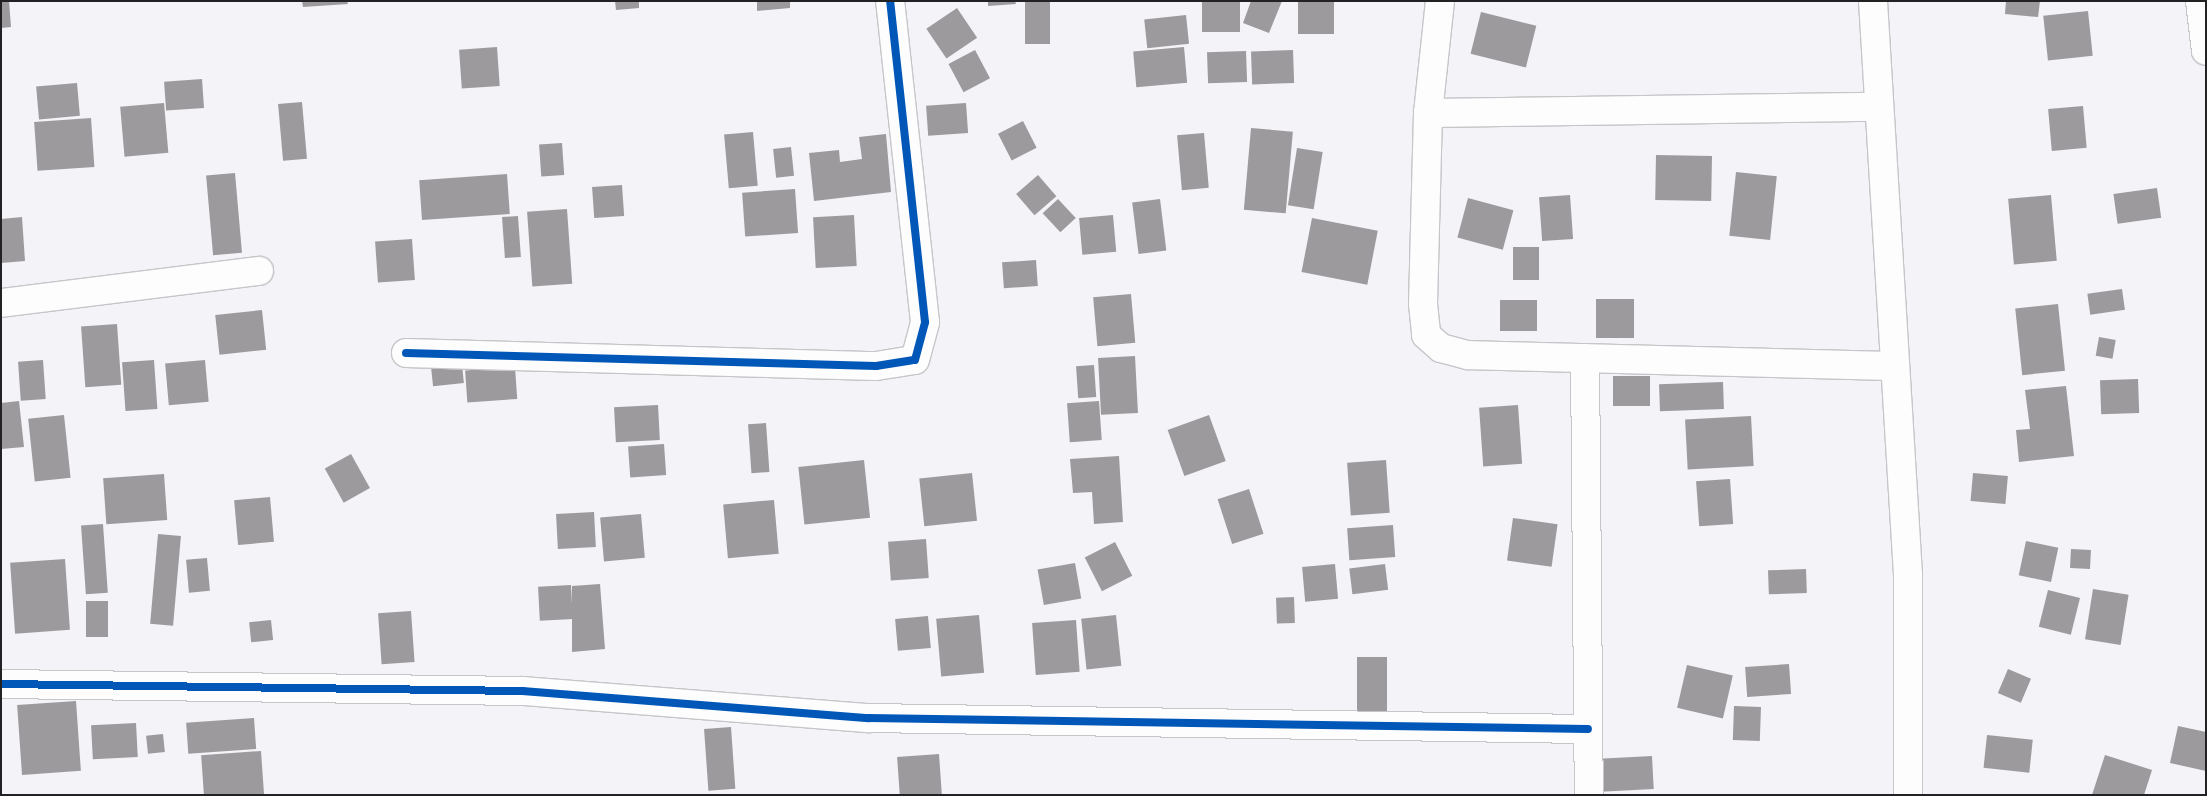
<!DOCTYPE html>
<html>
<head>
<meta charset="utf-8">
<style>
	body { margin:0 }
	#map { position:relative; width:2207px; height:796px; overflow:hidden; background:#f3f3f8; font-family:"Roboto Condensed",sans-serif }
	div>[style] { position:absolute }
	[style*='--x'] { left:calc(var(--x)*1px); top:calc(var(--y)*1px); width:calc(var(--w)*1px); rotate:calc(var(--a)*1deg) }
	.building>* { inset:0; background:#9c9a9c; transform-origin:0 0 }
	.roads { filter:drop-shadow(1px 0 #c6c6c9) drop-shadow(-1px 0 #c6c6c9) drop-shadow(0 1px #c6c6c9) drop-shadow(0 -1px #c6c6c9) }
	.street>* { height:28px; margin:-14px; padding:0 14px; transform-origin:14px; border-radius:14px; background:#fdfdfe }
	.cycleway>* { height:8px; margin:-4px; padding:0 4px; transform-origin:4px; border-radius:4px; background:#0057b8 }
	span { translate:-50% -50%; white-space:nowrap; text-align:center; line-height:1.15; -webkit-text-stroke:5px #fff; paint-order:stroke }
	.frame { position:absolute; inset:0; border:2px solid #222225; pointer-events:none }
</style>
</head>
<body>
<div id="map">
	<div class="building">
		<i style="clip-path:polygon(1px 1px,9px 1px,11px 27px,1px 28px)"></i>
		<i style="clip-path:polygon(302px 1px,347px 1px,348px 4px,303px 7px)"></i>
		<i style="clip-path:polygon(615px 1px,639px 1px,639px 8px,616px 10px)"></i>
		<i style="clip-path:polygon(757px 1px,790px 1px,790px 8px,757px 11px)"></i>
		<i style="clip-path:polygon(988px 1px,1015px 1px,1016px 4px,988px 6px)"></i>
		<i style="left:1025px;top:1px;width:25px;height:43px"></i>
		<i style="left:1202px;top:1px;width:38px;height:31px"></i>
		<i style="clip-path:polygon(1251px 1px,1282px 1px,1269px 33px,1243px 23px)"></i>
		<i style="left:1298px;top:1px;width:36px;height:33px"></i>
		<i style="clip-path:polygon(2006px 1px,2040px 1px,2038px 17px,2005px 14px)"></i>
		<i style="left:957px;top:8px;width:36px;height:37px;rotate:56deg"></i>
		<i style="left:2088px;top:11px;width:45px;height:45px;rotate:84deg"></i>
		<i style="left:1481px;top:12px;width:57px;height:43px;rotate:14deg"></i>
		<i style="left:1186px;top:15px;width:29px;height:42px;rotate:84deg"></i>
		<i style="left:497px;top:47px;width:39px;height:38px;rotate:86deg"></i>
		<i style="left:1184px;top:47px;width:36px;height:51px;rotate:85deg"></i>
		<i style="left:975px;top:50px;width:32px;height:30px;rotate:62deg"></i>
		<i style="left:1293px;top:50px;width:33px;height:42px;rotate:88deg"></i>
		<i style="left:1246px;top:51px;width:31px;height:39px;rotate:88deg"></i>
		<i style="left:202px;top:79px;width:29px;height:38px;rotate:86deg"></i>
		<i style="left:77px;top:83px;width:33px;height:41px;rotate:85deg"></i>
		<i style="left:302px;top:102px;width:57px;height:24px;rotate:85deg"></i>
		<i style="left:164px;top:103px;width:50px;height:44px;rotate:85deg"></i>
		<i style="left:966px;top:103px;width:30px;height:40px;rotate:86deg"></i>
		<i style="left:2083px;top:106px;width:42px;height:35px;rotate:85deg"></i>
		<i style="left:91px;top:118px;width:49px;height:57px;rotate:86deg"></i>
		<i style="left:1023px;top:121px;width:30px;height:28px;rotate:63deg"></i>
		<i style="left:1251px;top:128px;width:42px;height:82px;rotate:5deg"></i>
		<i style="left:753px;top:132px;width:54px;height:29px;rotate:85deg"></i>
		<i style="left:1204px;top:133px;width:55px;height:27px;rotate:85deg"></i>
		<i style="clip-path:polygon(886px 134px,891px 192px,814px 201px,809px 153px,839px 150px,840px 162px,862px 159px,859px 137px)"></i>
		<i style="left:562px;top:143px;width:32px;height:23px;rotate:86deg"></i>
		<i style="left:791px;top:147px;width:29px;height:18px;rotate:84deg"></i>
		<i style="left:1297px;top:148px;width:26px;height:58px;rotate:9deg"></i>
		<i style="left:1656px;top:155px;width:56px;height:45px;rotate:1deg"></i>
		<i style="left:1736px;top:172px;width:41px;height:64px;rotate:6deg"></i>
		<i style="left:235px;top:173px;width:80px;height:29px;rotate:85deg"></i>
		<i style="left:507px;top:174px;width:40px;height:88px;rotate:86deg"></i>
		<i style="left:1038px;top:175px;width:28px;height:29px;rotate:49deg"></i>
		<i style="left:622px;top:185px;width:31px;height:30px;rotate:86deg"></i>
		<i style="left:2157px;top:188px;width:30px;height:44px;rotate:82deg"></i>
		<i style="left:795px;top:189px;width:44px;height:53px;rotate:86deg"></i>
		<i style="left:1570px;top:195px;width:44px;height:31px;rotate:86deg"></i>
		<i style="left:2051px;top:195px;width:66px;height:43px;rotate:85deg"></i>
		<i style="left:1468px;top:198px;width:47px;height:41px;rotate:15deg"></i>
		<i style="left:1058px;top:199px;width:26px;height:21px;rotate:47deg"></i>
		<i style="left:1160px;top:199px;width:52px;height:28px;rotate:83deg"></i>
		<i style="left:567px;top:209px;width:75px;height:40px;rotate:86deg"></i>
		<i style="left:854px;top:215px;width:51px;height:41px;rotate:87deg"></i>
		<i style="left:1113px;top:215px;width:37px;height:34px;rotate:85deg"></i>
		<i style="left:518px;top:216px;width:41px;height:16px;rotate:86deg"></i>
		<i style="clip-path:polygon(22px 217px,25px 261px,1px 263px,1px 219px)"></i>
		<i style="left:1312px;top:218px;width:67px;height:55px;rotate:11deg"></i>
		<i style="left:412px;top:239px;width:41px;height:37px;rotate:86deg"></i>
		<i style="left:1539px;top:247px;width:33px;height:26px;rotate:90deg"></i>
		<i style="left:1036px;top:260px;width:26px;height:34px;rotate:86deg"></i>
		<i style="left:2122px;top:289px;width:21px;height:35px;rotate:82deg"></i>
		<i style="left:1131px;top:294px;width:49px;height:38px;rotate:85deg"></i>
		<i style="left:1596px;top:299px;width:38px;height:39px"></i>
		<i style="left:1500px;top:300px;width:37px;height:31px"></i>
		<i style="left:2058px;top:304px;width:67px;height:43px;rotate:84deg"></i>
		<i style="left:262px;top:310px;width:40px;height:47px;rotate:84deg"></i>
		<i style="left:117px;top:324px;width:61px;height:36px;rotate:86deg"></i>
		<i style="left:2099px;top:337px;width:17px;height:19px;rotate:10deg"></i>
		<i style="left:1135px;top:356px;width:57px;height:37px;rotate:87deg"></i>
		<i style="left:43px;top:360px;width:39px;height:25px;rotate:86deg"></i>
		<i style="left:154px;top:360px;width:49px;height:32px;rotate:86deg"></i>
		<i style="left:205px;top:360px;width:42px;height:40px;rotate:85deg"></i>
		<i style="left:462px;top:365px;width:18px;height:31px;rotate:84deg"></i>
		<i style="left:1094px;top:365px;width:32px;height:18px;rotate:86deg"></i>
		<i style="left:515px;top:367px;width:32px;height:50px;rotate:86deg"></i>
		<i style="left:1613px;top:376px;width:37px;height:30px"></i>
		<i style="left:2138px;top:379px;width:34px;height:38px;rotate:88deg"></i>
		<i style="left:1723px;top:382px;width:27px;height:64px;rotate:88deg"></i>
		<i style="clip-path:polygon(2066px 386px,2074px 456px,2019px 462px,2016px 430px,2030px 429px,2025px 390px)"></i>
		<i style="clip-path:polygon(19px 401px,24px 447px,1px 449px,1px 403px)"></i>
		<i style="left:1099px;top:401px;width:39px;height:32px;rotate:86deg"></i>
		<i style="left:658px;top:405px;width:35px;height:44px;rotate:87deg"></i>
		<i style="left:1518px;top:405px;width:59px;height:39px;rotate:86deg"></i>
		<i style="left:64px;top:415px;width:63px;height:36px;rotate:84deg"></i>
		<i style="left:1209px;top:415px;width:49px;height:44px;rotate:70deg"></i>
		<i style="left:1751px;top:416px;width:50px;height:66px;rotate:87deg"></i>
		<i style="left:766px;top:423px;width:49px;height:18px;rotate:86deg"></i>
		<i style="left:664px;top:444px;width:31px;height:36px;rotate:86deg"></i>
		<i style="left:351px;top:454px;width:39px;height:30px;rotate:61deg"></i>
		<i style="clip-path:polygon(1119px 456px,1123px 522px,1094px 524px,1092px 492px,1073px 493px,1070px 459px)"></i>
		<i style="left:864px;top:460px;width:58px;height:66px;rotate:84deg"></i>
		<i style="left:1386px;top:460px;width:53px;height:39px;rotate:86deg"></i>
		<i style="left:972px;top:473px;width:48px;height:53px;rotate:84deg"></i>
		<i style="left:1973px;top:473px;width:35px;height:28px;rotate:5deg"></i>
		<i style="left:164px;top:474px;width:46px;height:61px;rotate:86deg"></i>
		<i style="left:1730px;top:479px;width:45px;height:34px;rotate:86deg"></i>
		<i style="left:1249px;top:489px;width:47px;height:33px;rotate:72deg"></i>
		<i style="left:270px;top:497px;width:45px;height:36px;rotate:85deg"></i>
		<i style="left:774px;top:500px;width:54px;height:51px;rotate:85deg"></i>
		<i style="left:594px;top:512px;width:35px;height:38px;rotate:87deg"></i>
		<i style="left:641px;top:514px;width:44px;height:41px;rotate:85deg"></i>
		<i style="left:1513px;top:518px;width:45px;height:43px;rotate:8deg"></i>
		<i style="left:103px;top:524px;width:69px;height:22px;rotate:86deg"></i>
		<i style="left:1393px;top:525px;width:32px;height:46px;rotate:86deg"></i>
		<i style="left:158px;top:534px;width:23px;height:90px;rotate:5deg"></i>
		<i style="left:926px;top:539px;width:39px;height:38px;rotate:86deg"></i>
		<i style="left:2026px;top:541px;width:33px;height:35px;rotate:12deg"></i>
		<i style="left:1115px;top:542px;width:38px;height:34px;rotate:63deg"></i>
		<i style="left:2071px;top:549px;width:20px;height:19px;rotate:3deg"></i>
		<i style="left:207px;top:558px;width:33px;height:21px;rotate:85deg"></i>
		<i style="left:65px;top:559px;width:71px;height:55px;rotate:86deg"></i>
		<i style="left:1075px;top:563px;width:36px;height:38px;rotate:80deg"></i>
		<i style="left:1335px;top:564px;width:35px;height:33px;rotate:85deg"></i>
		<i style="left:1385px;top:564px;width:26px;height:36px;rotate:83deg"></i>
		<i style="left:1806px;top:569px;width:24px;height:38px;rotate:88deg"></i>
		<i style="clip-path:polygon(600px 584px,605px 649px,572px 652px,572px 586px)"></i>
		<i style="left:571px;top:585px;width:34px;height:33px;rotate:87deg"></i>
		<i style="left:2093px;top:589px;width:36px;height:51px;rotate:9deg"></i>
		<i style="left:2048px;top:590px;width:33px;height:38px;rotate:14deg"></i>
		<i style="left:1294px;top:597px;width:26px;height:18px;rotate:88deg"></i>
		<i style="left:86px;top:601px;width:22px;height:36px"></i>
		<i style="left:411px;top:611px;width:51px;height:33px;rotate:86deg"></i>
		<i style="left:979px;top:615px;width:58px;height:43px;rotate:85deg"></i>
		<i style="left:1116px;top:615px;width:51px;height:35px;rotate:84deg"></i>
		<i style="left:928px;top:616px;width:32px;height:33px;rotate:85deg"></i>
		<i style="left:271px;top:620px;width:20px;height:22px;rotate:84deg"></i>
		<i style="left:1076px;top:620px;width:52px;height:44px;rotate:86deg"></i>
		<i style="left:1357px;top:657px;width:30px;height:54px"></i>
		<i style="left:1789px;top:664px;width:30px;height:44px;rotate:86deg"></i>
		<i style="left:1687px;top:665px;width:47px;height:44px;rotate:13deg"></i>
		<i style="left:2008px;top:669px;width:25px;height:26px;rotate:23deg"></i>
		<i style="left:76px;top:701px;width:70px;height:59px;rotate:86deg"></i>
		<i style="left:1734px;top:706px;width:27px;height:34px;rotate:2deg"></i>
		<i style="left:254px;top:718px;width:31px;height:68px;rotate:86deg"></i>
		<i style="left:136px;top:723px;width:34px;height:45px;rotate:87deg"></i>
		<i style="clip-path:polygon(2178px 726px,2206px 732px,2206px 771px,2170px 763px)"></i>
		<i style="left:731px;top:727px;width:62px;height:27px;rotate:86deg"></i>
		<i style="left:163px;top:734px;width:18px;height:17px;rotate:84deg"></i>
		<i style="left:1987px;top:735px;width:46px;height:33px;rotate:6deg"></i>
		<i style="left:261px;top:751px;width:44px;height:60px;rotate:86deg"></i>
		<i style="left:939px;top:754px;width:41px;height:42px;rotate:86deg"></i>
		<i style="clip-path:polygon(2105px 755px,2152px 770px,2144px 795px,2092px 795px)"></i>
		<i style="left:1652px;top:756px;width:33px;height:53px;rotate:87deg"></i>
	</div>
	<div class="roads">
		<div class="street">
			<i style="--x:1440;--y:1;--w:113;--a:96.1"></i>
			<i style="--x:1428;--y:113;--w:191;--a:91.5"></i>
			<i style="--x:1423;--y:304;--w:31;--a:84"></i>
			<i style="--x:1426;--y:335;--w:20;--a:41"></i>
			<i style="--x:1441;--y:348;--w:28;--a:15"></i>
			<i style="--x:1468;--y:355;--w:427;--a:1.5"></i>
			<i style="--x:1873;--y:1;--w:575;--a:86.51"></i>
			<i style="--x:1908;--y:575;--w:220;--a:90"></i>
			<i style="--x:2200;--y:1;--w:50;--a:83.2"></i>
			<i style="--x:1428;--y:113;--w:451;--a:-0.8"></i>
			<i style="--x:1;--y:303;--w:260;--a:-7.1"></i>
			<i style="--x:406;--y:353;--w:470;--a:1.6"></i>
			<i style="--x:876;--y:366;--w:39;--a:-9"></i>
			<i style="--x:915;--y:360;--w:39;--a:-75"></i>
			<i style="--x:925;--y:322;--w:323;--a:-96.2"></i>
			<i style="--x:1585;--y:358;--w:437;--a:89.5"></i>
			<i style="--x:1;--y:684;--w:522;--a:0.77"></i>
			<i style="--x:523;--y:691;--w:346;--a:4.5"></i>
			<i style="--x:868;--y:718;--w:720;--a:0.88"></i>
		</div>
	</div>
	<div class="cycleway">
		<i style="--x:406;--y:353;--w:470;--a:1.6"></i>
		<i style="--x:876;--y:366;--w:39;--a:-9"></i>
		<i style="--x:915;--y:360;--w:39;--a:-75"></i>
		<i style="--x:925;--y:322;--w:323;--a:-96.2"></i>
		<i style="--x:1;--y:684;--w:522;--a:0.77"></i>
		<i style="--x:523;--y:691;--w:346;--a:4.5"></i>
		<i style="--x:868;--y:718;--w:720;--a:0.88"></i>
	</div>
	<div class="frame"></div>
</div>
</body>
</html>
